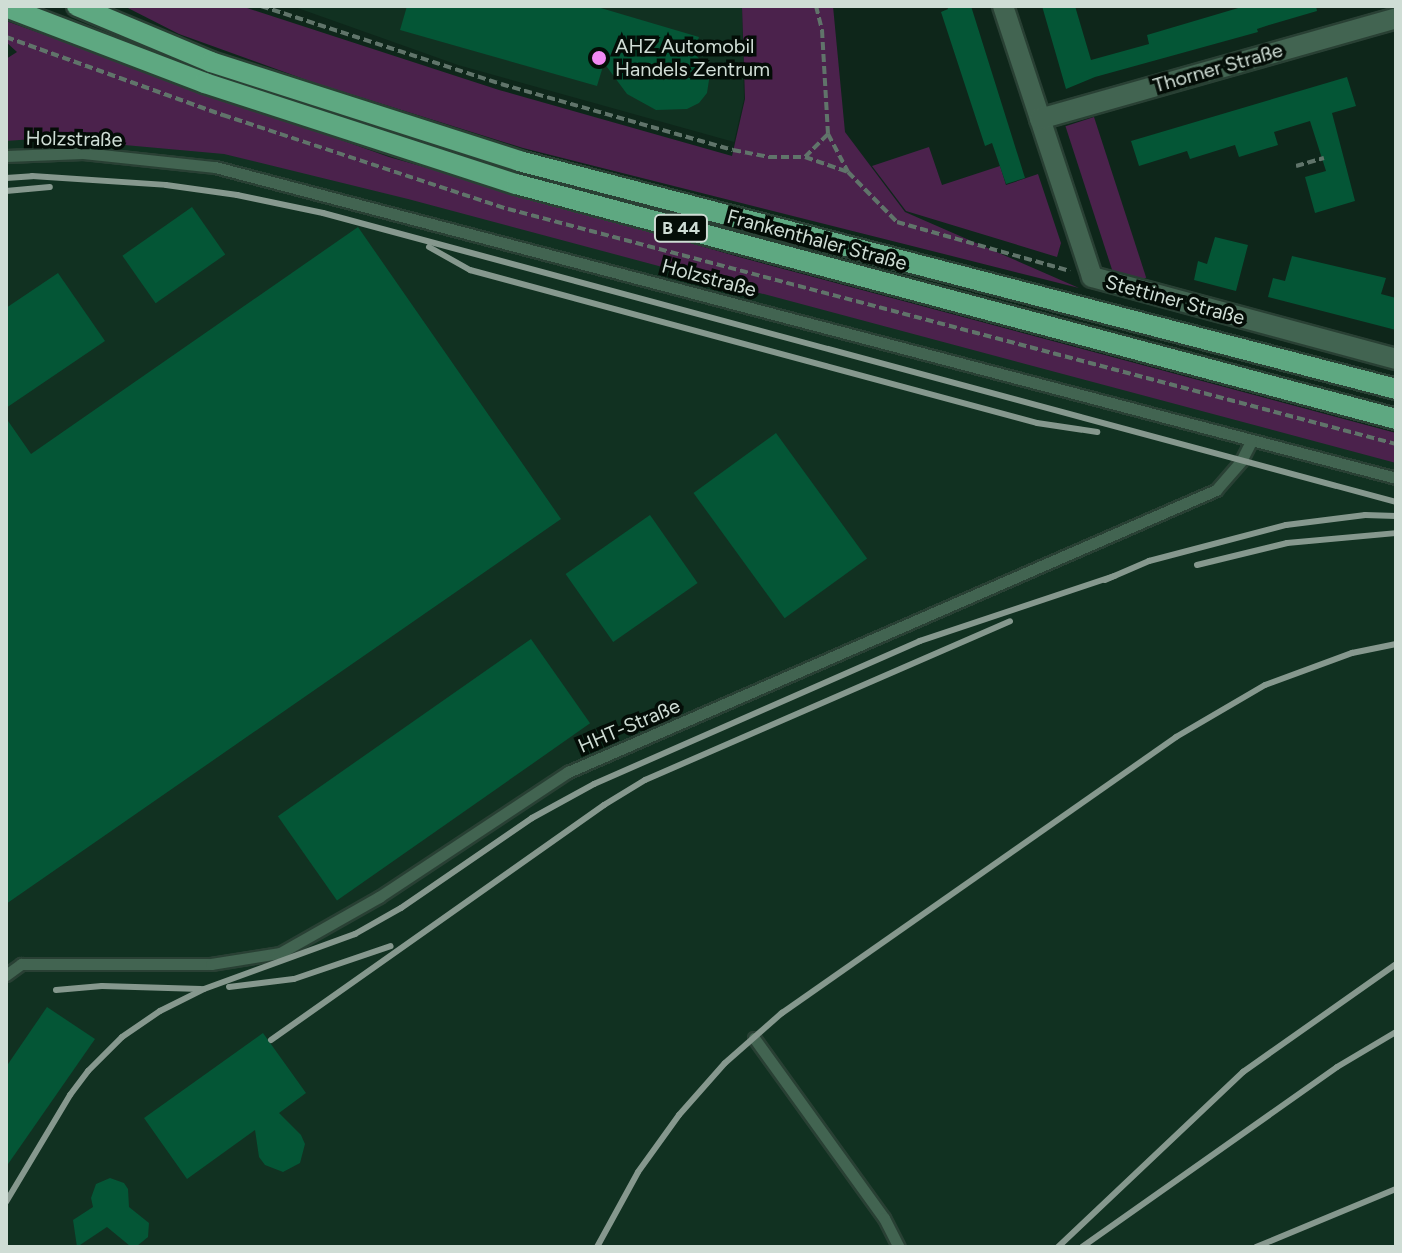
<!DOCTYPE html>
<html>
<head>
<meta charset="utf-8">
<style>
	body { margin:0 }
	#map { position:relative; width:1402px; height:1253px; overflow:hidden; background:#0e261a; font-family:Figtree,sans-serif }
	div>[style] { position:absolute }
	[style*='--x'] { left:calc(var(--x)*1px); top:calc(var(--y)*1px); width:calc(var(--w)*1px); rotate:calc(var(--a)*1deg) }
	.built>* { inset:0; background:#113121 }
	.green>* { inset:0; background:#4b224c; transform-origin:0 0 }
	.building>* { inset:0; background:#045636; transform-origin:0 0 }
	.path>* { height:4px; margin-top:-2px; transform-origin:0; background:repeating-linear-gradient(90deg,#60746a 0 8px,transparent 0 12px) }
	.roads { filter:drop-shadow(2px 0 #294034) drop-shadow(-2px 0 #294034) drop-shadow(0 2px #294034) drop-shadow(0 -2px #294034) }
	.lane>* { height:11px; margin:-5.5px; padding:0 5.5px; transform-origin:5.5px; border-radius:5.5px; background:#426451 }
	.street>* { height:20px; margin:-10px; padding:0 10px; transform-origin:10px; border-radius:10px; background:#426451 }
	.primary>* { height:20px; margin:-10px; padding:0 10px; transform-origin:10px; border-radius:10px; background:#5ea881 }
	.rail>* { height:6px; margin:-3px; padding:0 3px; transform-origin:3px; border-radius:3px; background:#86988e }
	.dots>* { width:22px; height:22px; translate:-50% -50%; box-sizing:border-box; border:4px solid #040d07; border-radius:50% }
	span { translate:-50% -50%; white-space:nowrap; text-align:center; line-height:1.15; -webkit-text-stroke:7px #040d07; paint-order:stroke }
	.shield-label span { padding:2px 6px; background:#040d07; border:2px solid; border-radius:6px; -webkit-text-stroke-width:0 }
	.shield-label { font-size:18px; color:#cfddd5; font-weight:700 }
	.poi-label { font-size:20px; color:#cfddd5 }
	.left { translate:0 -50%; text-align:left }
	.street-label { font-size:20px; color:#cfddd5 }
	.frame { position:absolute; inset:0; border:8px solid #cfddd5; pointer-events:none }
</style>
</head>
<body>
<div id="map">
	<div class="built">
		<i style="clip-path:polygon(292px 6px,742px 6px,744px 99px,734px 142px,458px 65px)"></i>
		<i style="clip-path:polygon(6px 63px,1396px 460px,1396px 1247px,6px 1247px)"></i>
	</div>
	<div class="green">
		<i style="clip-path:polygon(124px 6px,241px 6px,499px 90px,732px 156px,745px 99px,742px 6px,833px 6px,845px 132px,905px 212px,1079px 288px,523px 148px,312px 82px,179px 34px)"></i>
		<i style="clip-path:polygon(6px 21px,389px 157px,739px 257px,1396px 433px,1396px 463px,408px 199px,224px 154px,47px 138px,6px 141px,6px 59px,17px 52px,6px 42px)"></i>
		<i style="left:1094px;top:117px;width:169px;height:30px;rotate:72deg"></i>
		<i style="clip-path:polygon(929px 147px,942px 185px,1000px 166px,1006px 185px,1038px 174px,1061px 243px,1057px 257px,906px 211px,872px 166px)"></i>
	</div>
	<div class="building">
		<i style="clip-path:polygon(407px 6px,594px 6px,699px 37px,694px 53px,704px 64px,709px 80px,707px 93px,699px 103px,687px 109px,656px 110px,627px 94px,604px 63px,597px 86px,400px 30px)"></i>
		<i style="clip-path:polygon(947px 6px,971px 6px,1025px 178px,1006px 184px,992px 143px,985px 146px,941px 12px,948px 9px)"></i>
		<i style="clip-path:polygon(1042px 6px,1075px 6px,1091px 60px,1149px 44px,1147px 35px,1245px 6px,1316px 6px,1317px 11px,1269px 25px,1257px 29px,1258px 32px,1095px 77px,1066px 89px)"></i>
		<i style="clip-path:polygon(1347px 77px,1356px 106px,1332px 113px,1355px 201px,1315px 213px,1305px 177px,1326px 171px,1310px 121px,1274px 132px,1278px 145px,1239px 157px,1235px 145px,1190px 159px,1187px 151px,1139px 166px,1131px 141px)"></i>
		<i style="left:192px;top:207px;width:58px;height:85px;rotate:55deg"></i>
		<i style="clip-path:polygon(358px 227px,561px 519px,6px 904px,6px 418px,31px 454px)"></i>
		<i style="clip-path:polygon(1215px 237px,1248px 245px,1236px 291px,1194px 280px,1198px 261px,1207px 264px)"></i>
		<i style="clip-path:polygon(1292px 256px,1386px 278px,1381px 294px,1396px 298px,1396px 330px,1268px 297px,1273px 278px,1285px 281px)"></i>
		<i style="clip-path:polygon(58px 273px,105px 341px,6px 408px,6px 308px)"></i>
		<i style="left:776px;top:433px;width:155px;height:102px;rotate:54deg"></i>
		<i style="left:650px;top:515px;width:83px;height:103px;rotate:55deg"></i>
		<i style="left:531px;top:639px;width:103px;height:309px;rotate:55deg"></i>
		<i style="clip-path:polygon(47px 1007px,95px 1039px,6px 1167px,6px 1067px)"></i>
		<i style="clip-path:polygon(263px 1033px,306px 1093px,279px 1113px,301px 1135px,305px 1144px,300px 1163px,283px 1172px,265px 1165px,259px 1157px,255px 1130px,187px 1179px,144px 1118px)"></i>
		<i style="clip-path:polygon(110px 1178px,124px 1183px,128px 1189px,129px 1207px,149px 1223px,148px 1237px,137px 1246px,130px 1246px,107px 1227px,77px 1247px,73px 1220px,93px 1207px,91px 1198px,96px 1184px)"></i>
	</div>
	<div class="path">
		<i style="--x:261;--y:6;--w:252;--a:18"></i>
		<i style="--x:501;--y:84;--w:241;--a:15.9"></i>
		<i style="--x:733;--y:150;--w:37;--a:11"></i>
		<i style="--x:769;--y:157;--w:36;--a:0"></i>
		<i style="--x:805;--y:157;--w:46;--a:19.2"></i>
		<i style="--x:816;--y:6;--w:25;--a:76"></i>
		<i style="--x:822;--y:30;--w:104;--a:86.7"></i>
		<i style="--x:828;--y:134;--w:43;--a:62.2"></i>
		<i style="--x:848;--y:172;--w:70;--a:45.6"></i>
		<i style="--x:897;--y:222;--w:180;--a:15.8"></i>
		<i style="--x:6;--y:37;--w:231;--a:19.8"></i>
		<i style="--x:223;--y:115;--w:300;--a:18.3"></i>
		<i style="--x:508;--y:209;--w:919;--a:14.82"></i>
		<i style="--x:805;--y:157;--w:33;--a:-45"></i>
		<i style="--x:1296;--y:166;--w:29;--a:-16"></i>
	</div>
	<div class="roads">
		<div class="lane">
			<i style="--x:6;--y:156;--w:77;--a:-2.2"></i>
			<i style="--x:83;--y:153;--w:133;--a:6.1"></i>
			<i style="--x:215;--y:167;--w:1221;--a:14.75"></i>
			<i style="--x:6;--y:975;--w:19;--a:-36"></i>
			<i style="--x:21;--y:964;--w:190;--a:0"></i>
			<i style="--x:211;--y:964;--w:70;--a:-9.1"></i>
			<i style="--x:280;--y:953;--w:114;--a:-29.5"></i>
			<i style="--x:379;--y:897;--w:227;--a:-33.5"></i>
			<i style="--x:568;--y:772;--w:707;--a:-23.52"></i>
			<i style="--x:1216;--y:490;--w:38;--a:-49"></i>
			<i style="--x:1241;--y:461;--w:22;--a:-63"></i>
			<i style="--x:754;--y:1038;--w:222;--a:54.2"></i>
			<i style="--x:884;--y:1218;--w:33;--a:63"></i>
		</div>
		<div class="street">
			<i style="--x:1003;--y:6;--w:285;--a:71.8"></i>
			<i style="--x:1092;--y:277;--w:315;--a:15.1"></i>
			<i style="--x:1040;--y:119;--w:370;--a:-15.8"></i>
		</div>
		<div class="primary">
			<i style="--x:77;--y:6;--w:145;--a:22.7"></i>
			<i style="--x:211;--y:62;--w:324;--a:17.8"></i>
			<i style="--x:519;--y:161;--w:906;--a:14.57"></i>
			<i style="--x:6;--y:7;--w:213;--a:20.9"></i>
			<i style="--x:205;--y:83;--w:327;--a:18"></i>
			<i style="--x:516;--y:184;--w:911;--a:14.95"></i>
		</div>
	</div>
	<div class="rail">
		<i style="--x:6;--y:178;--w:26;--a:-4"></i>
		<i style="--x:32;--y:176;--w:134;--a:3.8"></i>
		<i style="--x:166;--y:185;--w:72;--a:8"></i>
		<i style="--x:237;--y:195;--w:88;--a:11.8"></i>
		<i style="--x:323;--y:213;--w:1111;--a:15.07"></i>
		<i style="--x:6;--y:191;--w:44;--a:-5.2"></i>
		<i style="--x:429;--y:247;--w:47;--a:29.3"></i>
		<i style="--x:470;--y:270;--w:587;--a:15.1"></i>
		<i style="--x:1037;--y:423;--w:61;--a:8.5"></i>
		<i style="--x:1197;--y:565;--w:93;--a:-13.7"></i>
		<i style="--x:1287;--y:543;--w:109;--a:-5.2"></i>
		<i style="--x:1105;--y:580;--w:48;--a:-23.4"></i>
		<i style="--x:1149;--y:561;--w:142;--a:-14.7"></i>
		<i style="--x:1286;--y:525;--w:80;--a:-7.2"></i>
		<i style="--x:1365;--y:515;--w:31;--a:2"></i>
		<i style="--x:229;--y:987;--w:65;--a:-7"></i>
		<i style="--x:294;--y:979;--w:102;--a:-18.8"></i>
		<i style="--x:56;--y:990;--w:46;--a:-5"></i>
		<i style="--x:102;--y:986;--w:99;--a:1.7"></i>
		<i style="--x:271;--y:1040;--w:408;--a:-35.2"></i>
		<i style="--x:604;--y:805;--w:48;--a:-31.4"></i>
		<i style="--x:645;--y:780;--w:398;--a:-23.5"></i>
		<i style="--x:6;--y:1202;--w:125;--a:-59.1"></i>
		<i style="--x:70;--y:1095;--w:30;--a:-53"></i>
		<i style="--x:88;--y:1071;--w:48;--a:-45"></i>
		<i style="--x:122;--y:1037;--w:46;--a:-34.4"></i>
		<i style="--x:160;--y:1011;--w:49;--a:-26.6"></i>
		<i style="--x:204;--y:989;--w:161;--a:-20"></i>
		<i style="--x:355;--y:934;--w:53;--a:-29.5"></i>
		<i style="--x:401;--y:908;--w:159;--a:-34.5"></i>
		<i style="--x:532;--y:818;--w:71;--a:-28.7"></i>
		<i style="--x:594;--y:784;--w:356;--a:-23.7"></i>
		<i style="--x:920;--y:641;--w:205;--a:-18.5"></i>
		<i style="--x:597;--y:1247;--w:85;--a:-61.3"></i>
		<i style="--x:638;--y:1172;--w:70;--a:-54.3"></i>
		<i style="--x:679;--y:1115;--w:69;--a:-48.5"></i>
		<i style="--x:725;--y:1063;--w:76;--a:-41.3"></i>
		<i style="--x:782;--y:1013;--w:481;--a:-35"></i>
		<i style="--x:1176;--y:737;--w:103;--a:-30.3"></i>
		<i style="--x:1265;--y:685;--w:93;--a:-20.2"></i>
		<i style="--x:1352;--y:653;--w:45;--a:-11.6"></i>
		<i style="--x:1058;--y:1247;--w:255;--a:-43.4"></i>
		<i style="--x:1243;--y:1072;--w:187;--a:-35.2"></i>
		<i style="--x:1082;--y:1247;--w:312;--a:-35.2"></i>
		<i style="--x:1337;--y:1067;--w:69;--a:-30.7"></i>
		<i style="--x:1256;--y:1247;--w:152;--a:-22.5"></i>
	</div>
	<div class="dots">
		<i style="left:599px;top:58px;background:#f28af3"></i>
	</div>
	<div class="shield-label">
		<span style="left:681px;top:228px">B 44</span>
	</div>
	<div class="poi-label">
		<span class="left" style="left:615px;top:58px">AHZ Automobil<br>Handels Zentrum</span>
	</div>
	<div class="street-label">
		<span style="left:1218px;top:68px;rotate:-16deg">Thorner Straße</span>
		<span style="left:74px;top:139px;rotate:1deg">Holzstraße</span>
		<span style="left:817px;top:240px;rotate:15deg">Frankenthaler Straße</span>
		<span style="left:709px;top:278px;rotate:15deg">Holzstraße</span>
		<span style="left:1175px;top:300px;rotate:15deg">Stettiner Straße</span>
		<span style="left:629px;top:726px;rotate:-23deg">HHT-Straße</span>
	</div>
	<div class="frame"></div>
</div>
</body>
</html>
